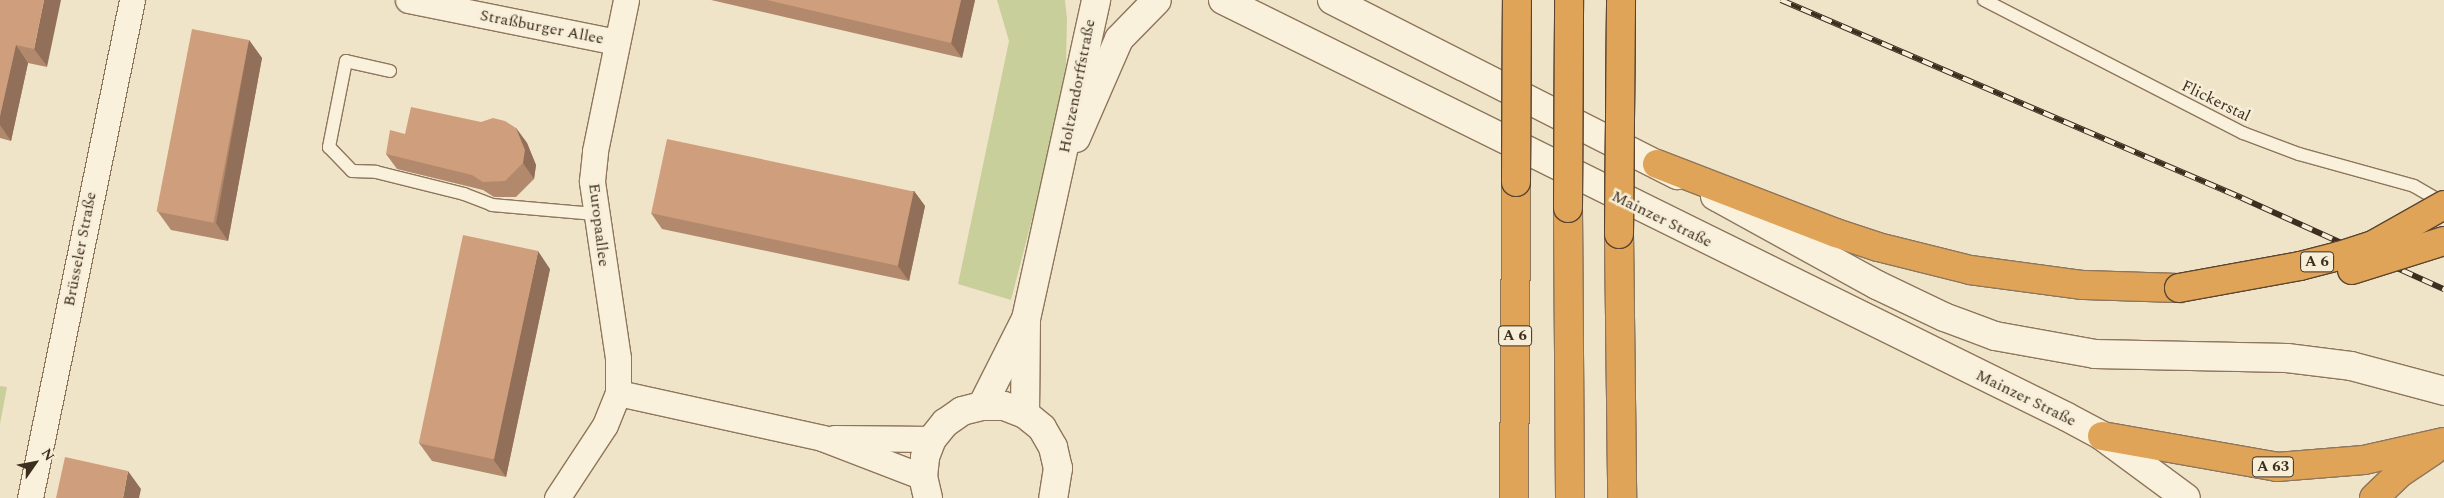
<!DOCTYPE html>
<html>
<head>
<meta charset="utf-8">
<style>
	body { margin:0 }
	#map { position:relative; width:2444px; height:498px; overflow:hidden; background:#f0e4c8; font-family:Spectral,serif }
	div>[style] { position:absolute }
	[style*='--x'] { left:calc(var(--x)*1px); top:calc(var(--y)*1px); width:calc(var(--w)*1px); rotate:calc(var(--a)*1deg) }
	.green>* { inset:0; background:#c9cf9b }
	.roads { filter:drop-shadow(1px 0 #8d765c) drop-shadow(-1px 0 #8d765c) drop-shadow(0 1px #8d765c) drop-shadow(0 -1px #8d765c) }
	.service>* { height:12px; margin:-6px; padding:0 6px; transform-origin:6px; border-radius:6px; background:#faf1dc }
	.minor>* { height:25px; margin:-12.5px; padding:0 12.5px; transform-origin:12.5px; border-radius:12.5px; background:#faf1dc }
	.secondary>* { height:28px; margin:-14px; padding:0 14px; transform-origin:14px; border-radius:14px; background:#faf1dc }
	.motorway>* { height:28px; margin:-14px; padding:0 14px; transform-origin:14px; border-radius:14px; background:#e0a458 }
	.rail>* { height:5.5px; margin-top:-2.75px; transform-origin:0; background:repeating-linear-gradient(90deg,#f7eed8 0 11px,#3d2e20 0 22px); box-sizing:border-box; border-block:1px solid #3d2e20 }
	.bridges { filter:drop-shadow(1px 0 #5b4430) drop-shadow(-1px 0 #5b4430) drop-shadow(0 1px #5b4430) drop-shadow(0 -1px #5b4430) }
	.motorway-bridge>* { height:28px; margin:-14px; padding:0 14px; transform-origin:14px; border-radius:14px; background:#e0a458 }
	.wall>* { inset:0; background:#b2896c }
	.shaded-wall>* { inset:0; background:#916f58 }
	.building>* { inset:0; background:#cf9f7d; transform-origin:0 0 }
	span { translate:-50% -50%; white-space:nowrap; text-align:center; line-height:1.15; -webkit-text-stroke:5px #f7eed8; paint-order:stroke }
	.shield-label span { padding:1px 4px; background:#f7eed8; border:1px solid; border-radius:4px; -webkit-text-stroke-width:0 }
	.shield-label { font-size:15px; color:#3d2e20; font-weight:700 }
	.street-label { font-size:16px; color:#3d2e20 }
	.north { position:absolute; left:10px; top:438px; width:50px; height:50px; -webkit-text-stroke:4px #f7eed8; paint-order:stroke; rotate:57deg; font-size:14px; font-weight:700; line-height:20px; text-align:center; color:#3d2e20 }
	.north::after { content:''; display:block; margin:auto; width:18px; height:22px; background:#3d2e20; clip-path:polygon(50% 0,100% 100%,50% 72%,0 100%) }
</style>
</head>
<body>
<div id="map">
	<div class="green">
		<i style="clip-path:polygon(997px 0,1065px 0,1067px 19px,1066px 65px,1050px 150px,1011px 300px,958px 284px,1009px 41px)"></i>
		<i style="clip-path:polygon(0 386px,7px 387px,0 424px)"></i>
	</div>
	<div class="roads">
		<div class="service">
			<i style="--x:1984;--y:0;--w:291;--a:27.2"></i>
			<i style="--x:2243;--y:133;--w:60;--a:20.6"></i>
			<i style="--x:2299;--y:154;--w:119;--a:15.5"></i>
			<i style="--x:2414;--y:186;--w:34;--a:30"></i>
			<i style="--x:390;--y:71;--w:45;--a:-167.2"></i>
			<i style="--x:346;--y:61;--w:88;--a:101.2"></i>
			<i style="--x:329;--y:147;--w:33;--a:46"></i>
			<i style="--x:352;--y:171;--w:24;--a:2"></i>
			<i style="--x:376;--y:172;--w:91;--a:14"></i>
			<i style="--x:464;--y:194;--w:30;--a:21"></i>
			<i style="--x:492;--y:205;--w:103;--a:5"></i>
		</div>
		<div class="minor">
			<i style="--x:408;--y:0;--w:213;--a:11.4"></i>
			<i style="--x:618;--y:393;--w:209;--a:12.4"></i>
			<i style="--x:822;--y:438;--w:108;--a:21.1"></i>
			<i style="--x:834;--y:438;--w:98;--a:0.6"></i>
			<i style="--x:30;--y:498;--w:508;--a:-78.42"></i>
			<i style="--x:557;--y:498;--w:87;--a:-56.7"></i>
			<i style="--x:605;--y:425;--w:35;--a:-68"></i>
			<i style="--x:618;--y:393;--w:35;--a:-90"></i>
			<i style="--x:618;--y:358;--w:179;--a:-98.4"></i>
			<i style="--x:592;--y:181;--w:30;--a:-84"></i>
			<i style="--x:595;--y:151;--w:154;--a:-78.4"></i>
		</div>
		<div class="secondary">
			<i style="--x:1223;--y:0;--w:941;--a:26.29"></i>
			<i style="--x:2067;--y:417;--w:40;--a:28"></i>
			<i style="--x:2102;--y:436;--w:104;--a:36.4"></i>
			<i style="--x:1332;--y:0;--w:387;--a:26.9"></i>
			<i style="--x:1076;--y:138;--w:108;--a:-66.5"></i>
			<i style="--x:1119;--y:39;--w:54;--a:-45.7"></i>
			<i style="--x:1715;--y:196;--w:185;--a:28.8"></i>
			<i style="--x:1877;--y:285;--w:74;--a:25.5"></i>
			<i style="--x:1944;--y:317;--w:54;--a:20.4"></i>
			<i style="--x:1995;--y:336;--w:102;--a:10.2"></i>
			<i style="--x:2095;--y:354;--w:192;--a:1.2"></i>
			<i style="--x:2287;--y:358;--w:64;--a:7.1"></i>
			<i style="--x:2351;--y:366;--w:96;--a:15"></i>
			<i style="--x:982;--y:406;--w:97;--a:-63.2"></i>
			<i style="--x:1026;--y:319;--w:327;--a:-77.6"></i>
			<i style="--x:1025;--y:414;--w:91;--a:-89.4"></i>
			<i style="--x:928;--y:498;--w:22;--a:-103"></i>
			<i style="--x:923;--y:477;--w:20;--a:-84"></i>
			<i style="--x:925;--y:457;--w:19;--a:-69"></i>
			<i style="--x:932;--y:439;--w:21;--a:-51"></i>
			<i style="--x:945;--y:423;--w:21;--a:-35"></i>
			<i style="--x:962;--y:411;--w:21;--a:-14"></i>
			<i style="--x:982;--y:406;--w:22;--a:0"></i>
			<i style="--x:1004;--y:406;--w:22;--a:21"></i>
			<i style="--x:1025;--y:414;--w:22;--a:39"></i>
			<i style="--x:1042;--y:428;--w:22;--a:60"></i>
			<i style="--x:1053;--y:447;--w:22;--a:77"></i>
			<i style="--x:1058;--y:468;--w:30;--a:99"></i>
		</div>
		<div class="motorway">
			<i style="--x:1657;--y:164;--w:192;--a:21.1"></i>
			<i style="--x:1836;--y:233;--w:44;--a:18.4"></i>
			<i style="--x:1878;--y:247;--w:95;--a:14"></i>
			<i style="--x:1970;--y:270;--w:114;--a:7.6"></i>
			<i style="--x:2083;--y:285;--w:96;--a:1.8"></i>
			<i style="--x:1568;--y:208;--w:290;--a:89.6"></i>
			<i style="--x:1619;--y:234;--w:264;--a:89.3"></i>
			<i style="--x:2102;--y:436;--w:178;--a:10"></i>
			<i style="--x:2277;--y:467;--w:87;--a:-4.6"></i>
			<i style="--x:2364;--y:460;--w:82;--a:-12.7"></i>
			<i style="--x:1514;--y:498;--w:316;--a:-89.6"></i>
			<i style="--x:2374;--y:498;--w:36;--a:-44"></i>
			<i style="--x:2400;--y:473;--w:40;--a:-34"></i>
		</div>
	</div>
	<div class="rail">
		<i style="--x:1781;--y:0;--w:502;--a:23.24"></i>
		<i style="--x:2242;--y:198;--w:222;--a:24.3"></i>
	</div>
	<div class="bridges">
		<div class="motorway-bridge">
			<i style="--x:1516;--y:182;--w:182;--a:-89.7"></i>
			<i style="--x:1568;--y:208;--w:208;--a:-89.7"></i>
			<i style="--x:1619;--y:234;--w:234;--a:-89.5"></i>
			<i style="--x:2352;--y:270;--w:96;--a:-17.5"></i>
			<i style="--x:2179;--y:288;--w:123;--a:-10.3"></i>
			<i style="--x:2300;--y:266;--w:40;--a:-14.4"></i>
			<i style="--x:2339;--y:256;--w:38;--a:-18"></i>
			<i style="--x:2375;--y:244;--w:79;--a:-29.5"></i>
		</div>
	</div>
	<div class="wall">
		<i style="clip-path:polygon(0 0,47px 67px,28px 63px,11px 141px,0 138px)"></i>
		<i style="clip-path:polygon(711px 0,975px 0,962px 58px)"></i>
		<i style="clip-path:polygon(249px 40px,262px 58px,228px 241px,171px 230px,158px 212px)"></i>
		<i style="clip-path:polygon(516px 128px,527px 143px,536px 165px,534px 179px,516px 197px,494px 197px,483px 190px,397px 169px,386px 154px,405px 134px)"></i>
		<i style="clip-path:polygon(914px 191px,925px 206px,909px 281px,662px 229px,651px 213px)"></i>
		<i style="clip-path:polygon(550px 269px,506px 477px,432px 461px,419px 443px)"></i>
	</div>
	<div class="shaded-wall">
		<i style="clip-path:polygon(44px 0,61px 0,47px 67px,34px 49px)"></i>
		<i style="clip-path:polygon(961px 0,975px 0,962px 58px,951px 43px)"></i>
		<i style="clip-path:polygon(249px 40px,262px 58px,228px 241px,216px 223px)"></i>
		<i style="clip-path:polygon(16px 45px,28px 63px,11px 141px,0 125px,0 116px)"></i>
		<i style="clip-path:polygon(516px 128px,527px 143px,536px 165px,534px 179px,523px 163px)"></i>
		<i style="clip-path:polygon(914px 191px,925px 206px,909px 281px,898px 266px)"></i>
		<i style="clip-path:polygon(538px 251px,550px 269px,506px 477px,493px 459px)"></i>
		<i style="clip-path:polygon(128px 471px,141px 489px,139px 498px,123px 498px)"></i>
	</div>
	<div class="building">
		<i style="clip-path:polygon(0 0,44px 0,34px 49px,16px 45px,0 116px)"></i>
		<i style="clip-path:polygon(767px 0,961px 0,951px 43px)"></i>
		<i style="left:192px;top:29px;width:58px;height:186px;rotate:11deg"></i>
		<i style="clip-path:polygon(411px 107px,481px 122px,493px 118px,505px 121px,516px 128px,525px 150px,523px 163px,505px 181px,483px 182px,472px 175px,386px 154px,390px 130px,405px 134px)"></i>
		<i style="left:667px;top:139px;width:252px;height:76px;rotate:12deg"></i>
		<i style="left:463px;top:235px;width:77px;height:213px;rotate:12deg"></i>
		<i style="clip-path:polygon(65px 457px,128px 471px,123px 498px,56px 498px)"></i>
	</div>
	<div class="shield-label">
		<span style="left:2317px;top:262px">A 6</span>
		<span style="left:1515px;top:336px">A 6</span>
		<span style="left:2273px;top:467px">A 63</span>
	</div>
	<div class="street-label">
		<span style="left:542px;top:27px;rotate:11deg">Straßburger Allee</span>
		<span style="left:1077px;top:86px;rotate:-79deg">Holtzendorffstraße</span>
		<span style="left:2216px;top:101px;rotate:26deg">Flickerstal</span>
		<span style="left:1662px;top:219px;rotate:26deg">Mainzer Straße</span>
		<span style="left:599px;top:225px;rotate:83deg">Europaallee</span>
		<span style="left:80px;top:249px;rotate:-79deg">Brüsseler Straße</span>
		<span style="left:2026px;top:398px;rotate:26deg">Mainzer Straße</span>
	</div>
	<div class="north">N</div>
</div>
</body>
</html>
